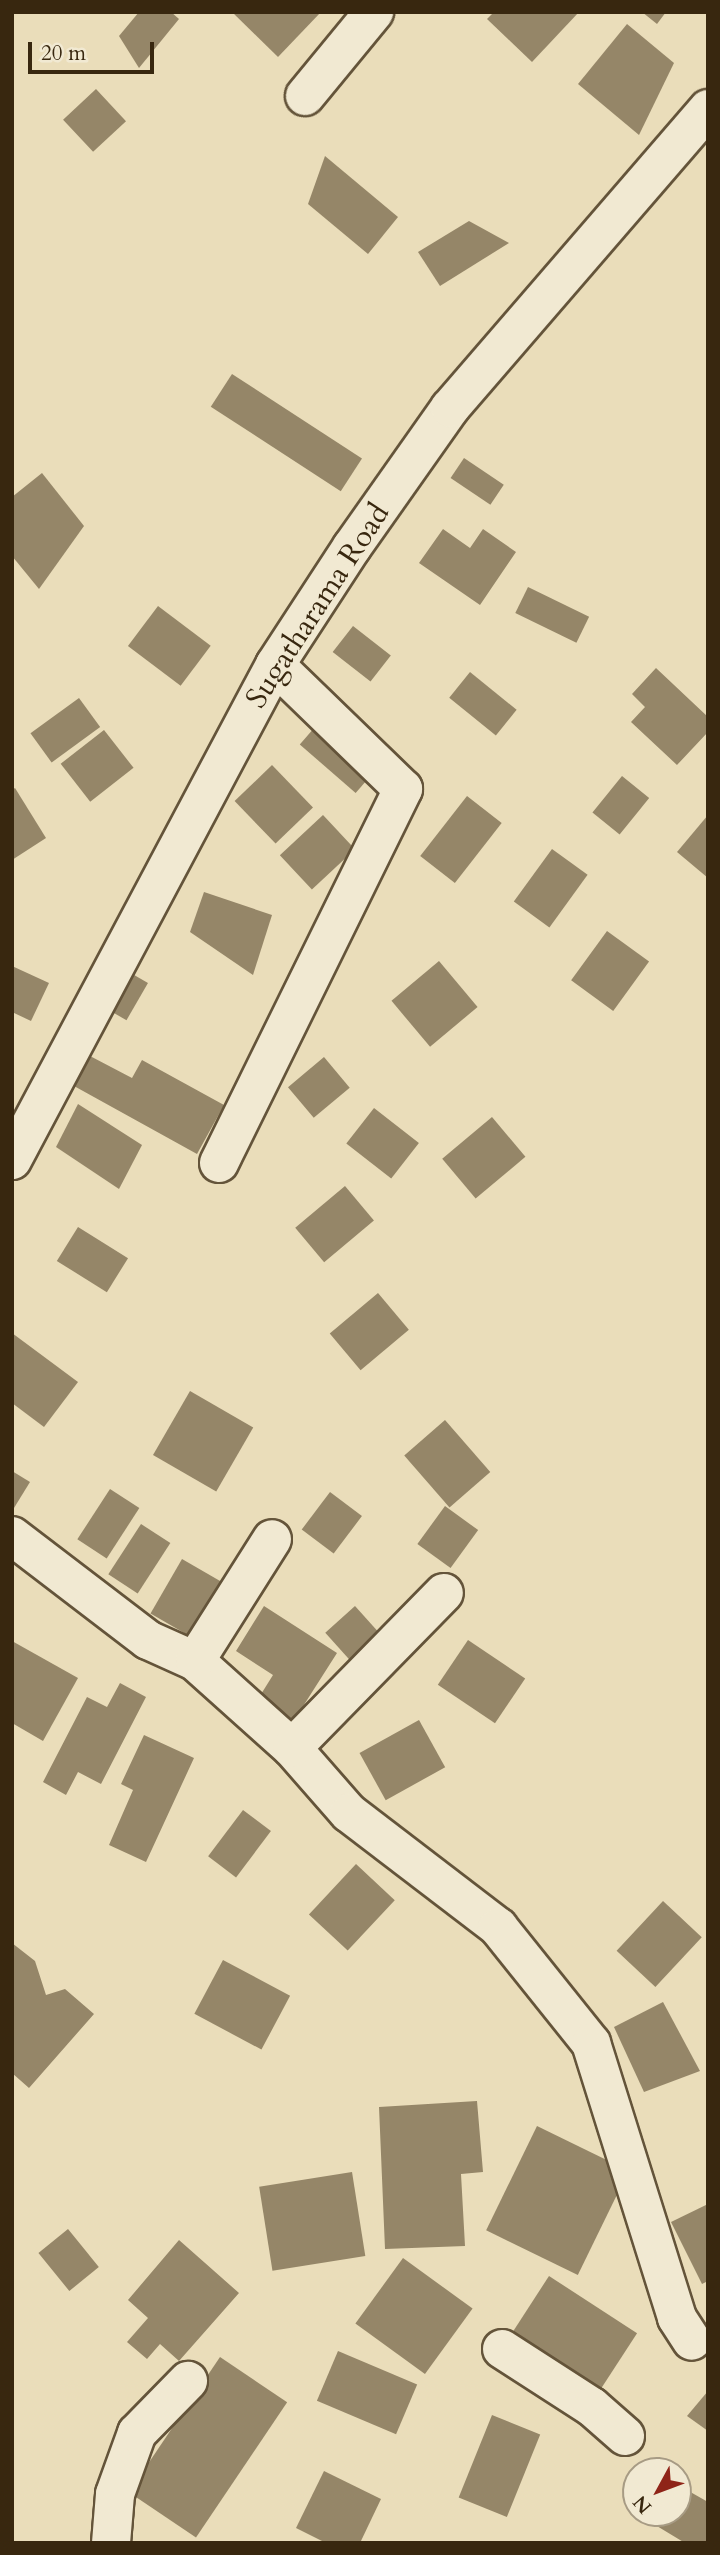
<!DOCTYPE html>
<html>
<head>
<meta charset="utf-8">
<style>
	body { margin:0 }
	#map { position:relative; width:720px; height:2555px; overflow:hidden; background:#eaddba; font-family:Cardo,serif }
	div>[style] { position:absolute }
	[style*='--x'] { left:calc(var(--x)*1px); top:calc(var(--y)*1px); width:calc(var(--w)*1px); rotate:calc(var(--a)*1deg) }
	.building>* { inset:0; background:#958668; transform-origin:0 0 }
	.roads { filter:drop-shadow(2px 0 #64543a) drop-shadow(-2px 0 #64543a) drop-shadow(0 2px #64543a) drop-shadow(0 -2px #64543a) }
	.minor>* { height:38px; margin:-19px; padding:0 19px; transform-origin:19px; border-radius:19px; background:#f1e9d2 }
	span { translate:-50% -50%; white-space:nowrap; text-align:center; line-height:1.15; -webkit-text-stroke:5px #f1e9d2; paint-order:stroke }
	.street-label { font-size:30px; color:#38270f }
	.frame { position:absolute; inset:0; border:14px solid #38270f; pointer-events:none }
	.north { position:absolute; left:622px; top:2457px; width:70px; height:70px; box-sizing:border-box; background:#f1e9d2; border:2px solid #a79b84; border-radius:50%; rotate:229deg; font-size:19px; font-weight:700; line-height:28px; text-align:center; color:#38270f }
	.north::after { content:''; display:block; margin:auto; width:24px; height:32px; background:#8f2418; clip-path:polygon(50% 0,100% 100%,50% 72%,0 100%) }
	.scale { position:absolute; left:28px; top:42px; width:126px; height:32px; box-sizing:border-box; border:4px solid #38270f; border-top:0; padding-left:9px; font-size:21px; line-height:24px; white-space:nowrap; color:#38270f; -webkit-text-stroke:5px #f1e9d2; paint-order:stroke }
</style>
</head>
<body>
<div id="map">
	<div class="building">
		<i style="clip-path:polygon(139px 12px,171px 12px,179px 19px,139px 68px,119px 36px)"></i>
		<i style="clip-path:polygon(232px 12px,321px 12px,278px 57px)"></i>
		<i style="clip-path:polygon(494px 12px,579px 12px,532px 62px,487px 19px)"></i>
		<i style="clip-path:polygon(642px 12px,666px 12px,657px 24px)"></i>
		<i style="clip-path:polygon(627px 24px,674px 63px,639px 135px,578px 84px)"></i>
		<i style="left:96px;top:89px;width:44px;height:45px;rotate:47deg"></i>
		<i style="clip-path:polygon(325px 156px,398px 217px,368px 254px,308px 204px)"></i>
		<i style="clip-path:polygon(469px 221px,509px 243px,440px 286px,418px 252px)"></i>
		<i style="left:232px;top:374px;width:155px;height:39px;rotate:33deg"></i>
		<i style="left:464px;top:458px;width:48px;height:24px;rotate:34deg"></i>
		<i style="clip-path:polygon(42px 473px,84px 526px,39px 589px,12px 556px,12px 497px)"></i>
		<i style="clip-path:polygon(443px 529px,470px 548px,483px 529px,516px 552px,480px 605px,419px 563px)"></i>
		<i style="left:528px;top:587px;width:68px;height:29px;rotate:26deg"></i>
		<i style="left:158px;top:606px;width:66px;height:50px;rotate:37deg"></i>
		<i style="left:353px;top:626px;width:48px;height:33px;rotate:38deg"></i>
		<i style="clip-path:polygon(656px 668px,708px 717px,708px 732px,677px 765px,631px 722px,645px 707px,632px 694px)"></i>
		<i style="left:470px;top:672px;width:60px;height:33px;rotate:39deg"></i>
		<i style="left:79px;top:698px;width:36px;height:60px;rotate:54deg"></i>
		<i style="left:328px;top:712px;width:74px;height:43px;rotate:41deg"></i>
		<i style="left:104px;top:730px;width:48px;height:55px;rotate:52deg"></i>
		<i style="left:272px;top:765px;width:59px;height:52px;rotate:46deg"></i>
		<i style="left:622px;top:776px;width:35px;height:47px;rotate:39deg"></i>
		<i style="clip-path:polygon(15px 788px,46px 838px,12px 860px,12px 790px)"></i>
		<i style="left:467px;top:796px;width:44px;height:76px;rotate:38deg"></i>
		<i style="left:323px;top:815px;width:47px;height:59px;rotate:47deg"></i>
		<i style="clip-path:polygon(708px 815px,708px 878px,677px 852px)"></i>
		<i style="left:552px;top:849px;width:44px;height:65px;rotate:36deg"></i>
		<i style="clip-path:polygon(204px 892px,272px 915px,253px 975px,190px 932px)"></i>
		<i style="left:607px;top:931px;width:52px;height:61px;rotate:36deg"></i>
		<i style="left:439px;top:961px;width:60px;height:62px;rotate:50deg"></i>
		<i style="clip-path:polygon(12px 966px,49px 983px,31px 1021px,12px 1012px)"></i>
		<i style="left:122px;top:968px;width:30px;height:43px;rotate:30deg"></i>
		<i style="clip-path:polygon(90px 1056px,132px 1078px,142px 1060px,224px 1105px,197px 1154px,74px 1086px)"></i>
		<i style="left:324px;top:1057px;width:40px;height:47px;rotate:50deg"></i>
		<i style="clip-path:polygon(78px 1104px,142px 1145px,119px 1189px,56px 1147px)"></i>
		<i style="left:374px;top:1108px;width:57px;height:45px;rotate:38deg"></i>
		<i style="left:492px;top:1117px;width:52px;height:65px;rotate:50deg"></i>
		<i style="left:345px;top:1186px;width:45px;height:65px;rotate:50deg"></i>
		<i style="left:78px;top:1227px;width:59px;height:40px;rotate:32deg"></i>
		<i style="left:378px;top:1293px;width:48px;height:63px;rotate:50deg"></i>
		<i style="clip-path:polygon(12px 1333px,78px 1382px,44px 1427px,12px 1403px)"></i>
		<i style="left:190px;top:1391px;width:73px;height:74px;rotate:30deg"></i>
		<i style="left:445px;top:1420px;width:69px;height:54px;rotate:49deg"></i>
		<i style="clip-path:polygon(12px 1471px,30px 1482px,14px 1508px,12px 1506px)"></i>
		<i style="left:110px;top:1489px;width:35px;height:60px;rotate:33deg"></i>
		<i style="left:330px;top:1492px;width:40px;height:47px;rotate:37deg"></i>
		<i style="left:445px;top:1506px;width:41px;height:47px;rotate:36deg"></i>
		<i style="left:141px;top:1524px;width:35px;height:60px;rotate:33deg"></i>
		<i style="left:182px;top:1559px;width:53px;height:63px;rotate:30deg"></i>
		<i style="clip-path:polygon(264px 1606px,337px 1653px,293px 1722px,258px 1699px,273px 1675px,236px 1651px)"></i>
		<i style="left:355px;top:1606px;width:47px;height:40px;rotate:48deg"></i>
		<i style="left:468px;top:1640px;width:69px;height:54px;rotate:34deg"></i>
		<i style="clip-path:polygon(12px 1641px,78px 1678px,43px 1741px,12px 1723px)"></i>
		<i style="clip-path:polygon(120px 1683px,146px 1697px,101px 1784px,78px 1772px,66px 1795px,43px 1782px,87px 1697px,107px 1707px)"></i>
		<i style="left:419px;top:1720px;width:54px;height:68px;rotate:61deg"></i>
		<i style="clip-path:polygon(144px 1735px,194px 1758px,146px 1862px,109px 1845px,133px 1790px,121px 1784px)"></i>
		<i style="left:243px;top:1810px;width:35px;height:58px;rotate:37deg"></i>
		<i style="left:356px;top:1864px;width:53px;height:69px;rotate:43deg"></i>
		<i style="left:663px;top:1901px;width:53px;height:68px;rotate:43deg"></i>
		<i style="clip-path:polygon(12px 1943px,35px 1961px,46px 1995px,65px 1989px,94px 2014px,29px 2088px,12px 2073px)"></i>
		<i style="left:223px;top:1960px;width:76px;height:61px;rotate:28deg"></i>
		<i style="clip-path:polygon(663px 2002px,700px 2071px,644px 2092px,614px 2027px)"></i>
		<i style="clip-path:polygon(477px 2101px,483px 2172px,461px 2174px,465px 2246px,385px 2249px,379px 2107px)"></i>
		<i style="left:537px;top:2126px;width:102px;height:116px;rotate:26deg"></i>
		<i style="left:352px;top:2172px;width:85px;height:94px;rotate:81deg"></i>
		<i style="clip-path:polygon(708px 2204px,708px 2281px,702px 2284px,671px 2222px)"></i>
		<i style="left:68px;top:2229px;width:49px;height:38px;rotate:51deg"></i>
		<i style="clip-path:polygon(179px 2240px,239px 2293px,179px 2361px,160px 2344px,147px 2359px,127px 2342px,148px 2318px,128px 2300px)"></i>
		<i style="left:403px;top:2258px;width:86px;height:81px;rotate:36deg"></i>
		<i style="left:549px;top:2276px;width:105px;height:72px;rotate:33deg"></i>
		<i style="left:338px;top:2351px;width:86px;height:54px;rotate:23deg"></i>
		<i style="left:220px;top:2357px;width:81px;height:163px;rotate:34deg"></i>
		<i style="clip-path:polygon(708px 2391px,708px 2431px,687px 2416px)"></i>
		<i style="left:492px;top:2415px;width:52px;height:89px;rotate:22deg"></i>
		<i style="clip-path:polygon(324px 2471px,381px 2499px,360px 2543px,326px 2543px,296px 2528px)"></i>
		<i style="clip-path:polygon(678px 2485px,708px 2502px,708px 2543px,685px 2543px,642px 2517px,678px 2513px)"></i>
	</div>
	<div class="roads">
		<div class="minor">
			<i style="--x:305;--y:96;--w:109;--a:-50.6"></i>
			<i style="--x:12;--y:1160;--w:561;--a:-62.02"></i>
			<i style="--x:275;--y:665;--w:141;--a:-56.9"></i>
			<i style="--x:352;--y:547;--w:170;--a:-54.8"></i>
			<i style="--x:450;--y:408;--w:395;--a:-49.2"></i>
			<i style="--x:219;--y:1163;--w:417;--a:-63.8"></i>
			<i style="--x:403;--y:789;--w:178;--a:-135.9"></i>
			<i style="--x:12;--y:1536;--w:171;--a:37.4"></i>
			<i style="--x:148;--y:1640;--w:51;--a:24.1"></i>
			<i style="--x:195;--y:1661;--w:130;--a:41.9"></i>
			<i style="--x:292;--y:1748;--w:86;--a:48.8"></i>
			<i style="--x:349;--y:1813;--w:188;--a:37.4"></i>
			<i style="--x:498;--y:1927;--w:149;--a:51.3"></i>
			<i style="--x:591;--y:2043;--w:288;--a:72.6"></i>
			<i style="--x:677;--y:2318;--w:27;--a:57"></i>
			<i style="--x:195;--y:1661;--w:144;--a:-57.7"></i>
			<i style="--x:292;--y:1748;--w:217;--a:-45.6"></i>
			<i style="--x:502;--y:2349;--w:107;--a:32.8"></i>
			<i style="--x:592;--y:2407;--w:44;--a:41.3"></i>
			<i style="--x:111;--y:2543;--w:49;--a:-85.3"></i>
			<i style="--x:115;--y:2494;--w:65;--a:-70.2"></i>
			<i style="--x:137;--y:2433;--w:73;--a:-45.6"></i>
		</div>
	</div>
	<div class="street-label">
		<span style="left:318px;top:606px;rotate:-57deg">Sugatharama Road</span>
	</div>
	<div class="frame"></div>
	<div class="north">N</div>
	<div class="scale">20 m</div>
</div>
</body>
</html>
